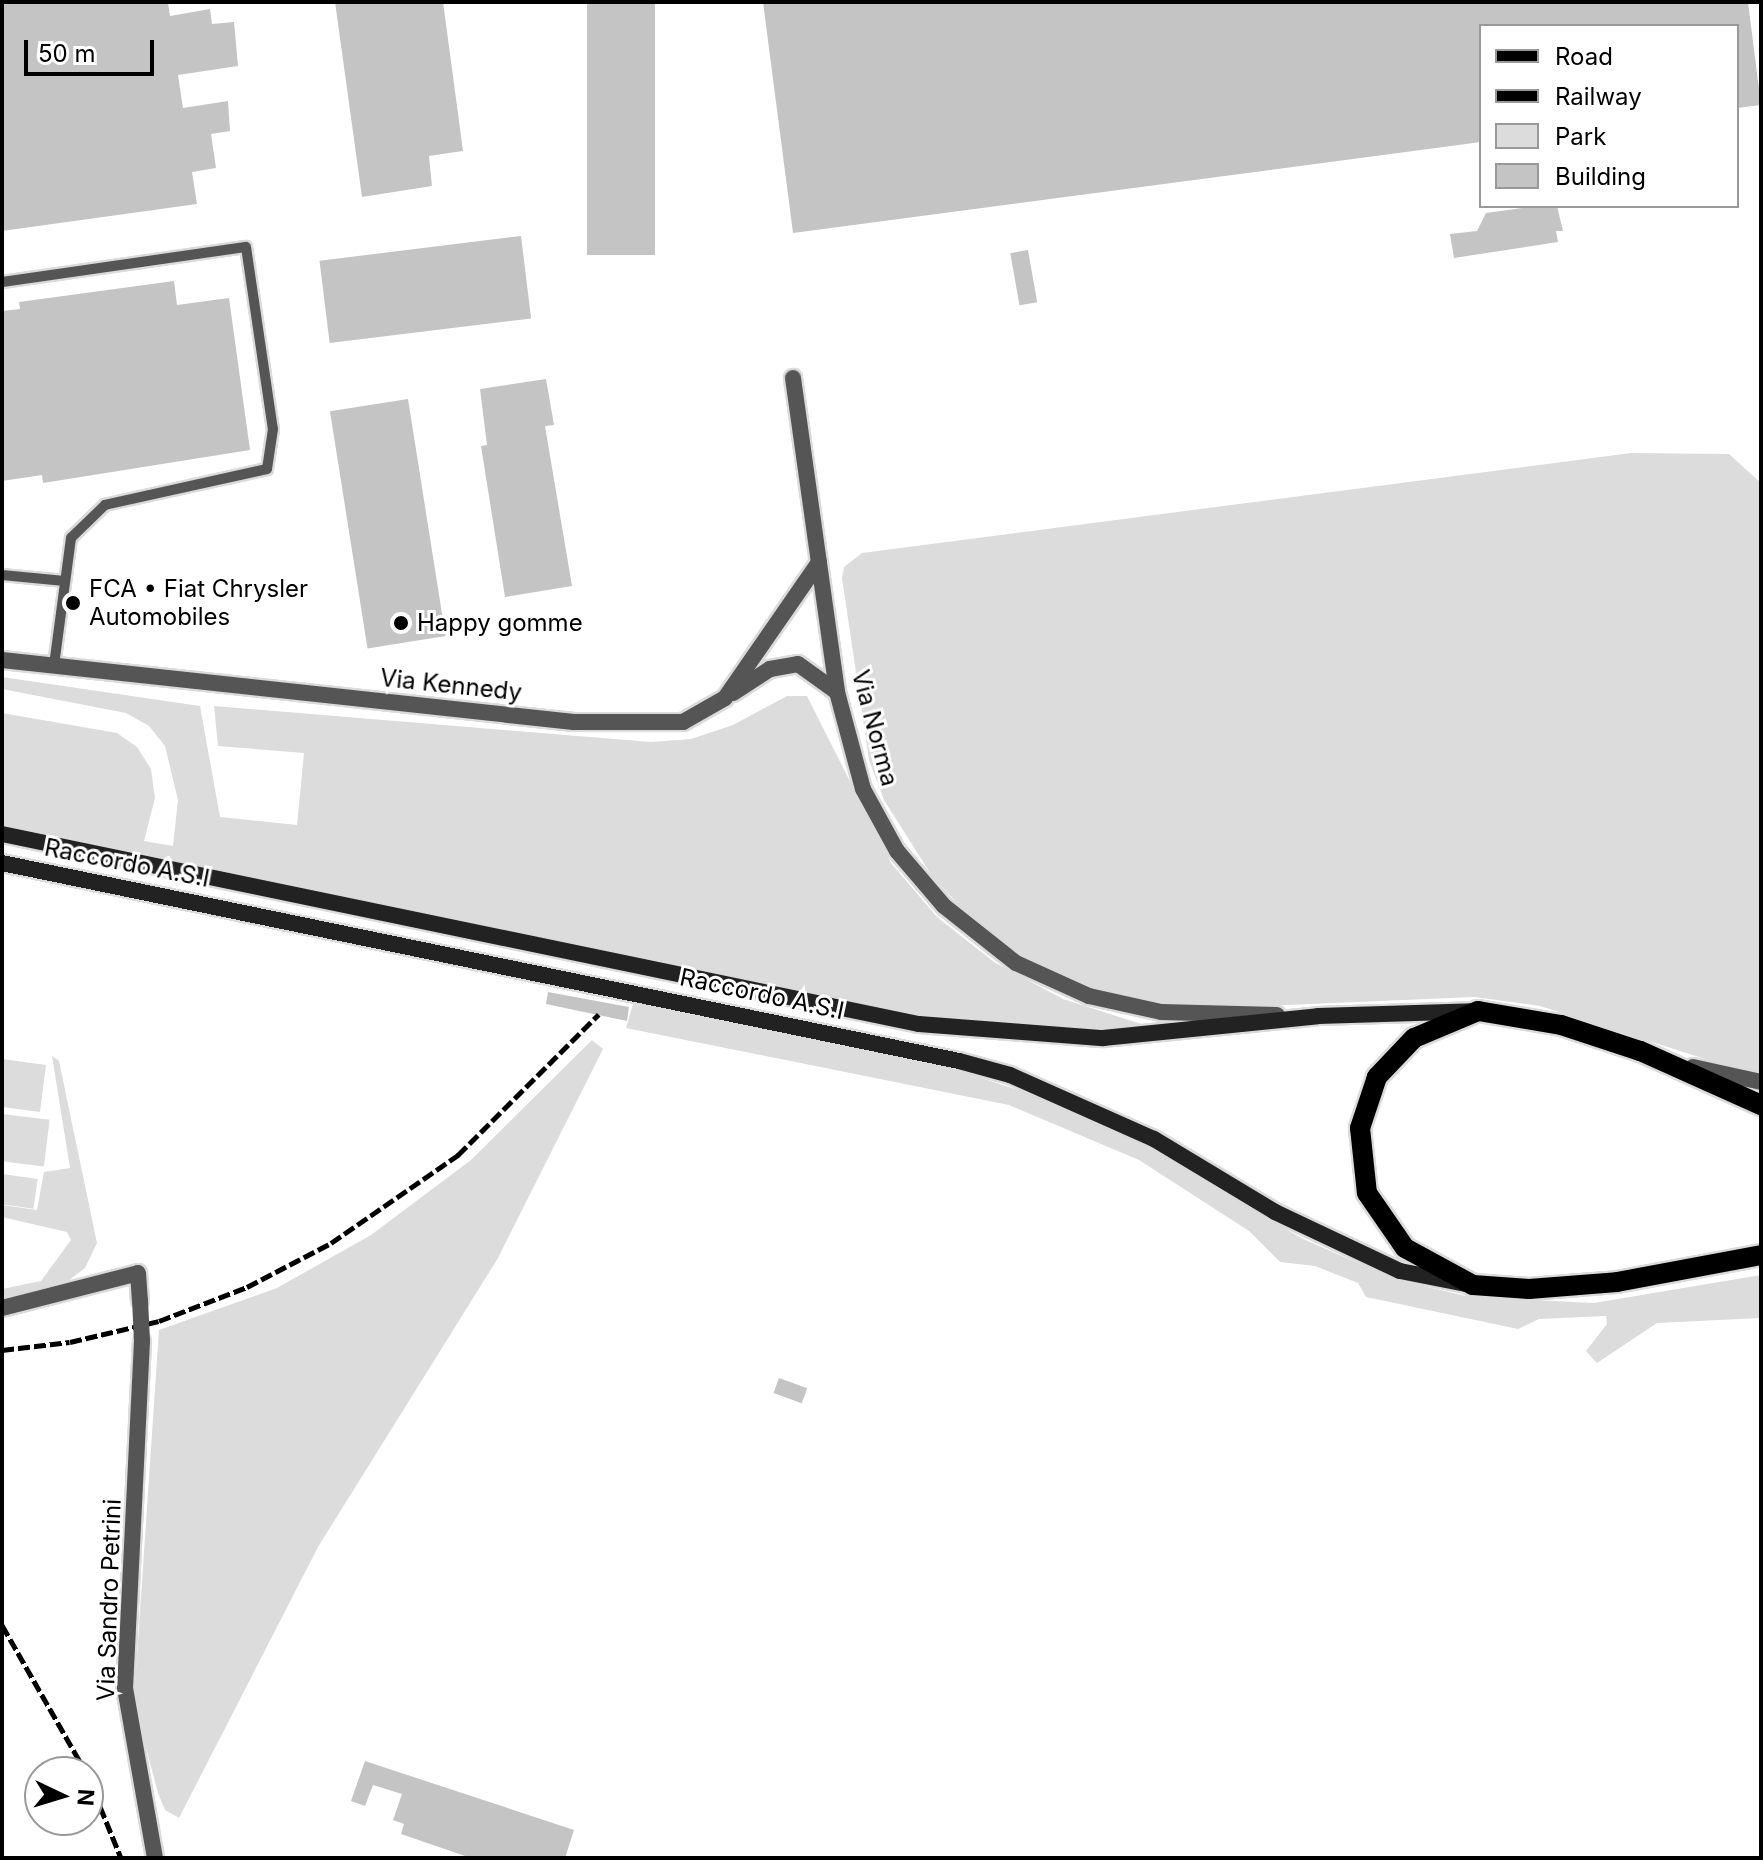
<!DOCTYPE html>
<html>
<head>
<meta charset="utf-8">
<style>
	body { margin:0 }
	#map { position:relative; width:1763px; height:1860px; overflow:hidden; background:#fff; font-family:Inter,sans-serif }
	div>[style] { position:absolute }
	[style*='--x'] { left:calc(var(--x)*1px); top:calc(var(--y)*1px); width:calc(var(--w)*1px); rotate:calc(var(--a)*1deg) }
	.green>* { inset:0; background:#dcdcdc; transform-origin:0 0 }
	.building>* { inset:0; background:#c4c4c4; transform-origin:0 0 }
	.roads { filter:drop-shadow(2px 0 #dbdbdb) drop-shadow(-2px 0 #dbdbdb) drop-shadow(0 2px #dbdbdb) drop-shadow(0 -2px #dbdbdb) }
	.lane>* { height:10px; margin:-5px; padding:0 5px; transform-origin:5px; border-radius:5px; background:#555 }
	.street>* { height:16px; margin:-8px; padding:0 8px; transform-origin:8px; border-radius:8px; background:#555 }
	.secondary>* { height:16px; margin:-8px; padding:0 8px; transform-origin:8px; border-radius:8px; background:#222 }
	.primary>* { height:20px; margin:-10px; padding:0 10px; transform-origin:10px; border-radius:10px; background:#000 }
	.rail>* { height:5px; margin-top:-2.5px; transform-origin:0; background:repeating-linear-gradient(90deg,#000 0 12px,transparent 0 16px) }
	.street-bridge>* { height:16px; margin:-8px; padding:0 8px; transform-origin:8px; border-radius:8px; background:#555 }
	.dots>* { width:22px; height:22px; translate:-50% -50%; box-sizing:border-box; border:4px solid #fff; border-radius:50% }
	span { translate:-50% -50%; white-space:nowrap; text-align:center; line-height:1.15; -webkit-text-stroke:6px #fff; paint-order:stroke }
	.poi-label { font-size:24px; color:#000 }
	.left { translate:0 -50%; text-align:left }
	.street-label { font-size:24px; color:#000 }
	.frame { position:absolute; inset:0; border:4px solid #000; pointer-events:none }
	.legend { position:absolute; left:1479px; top:24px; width:260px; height:184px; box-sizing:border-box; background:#fff; border:2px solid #999; margin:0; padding:10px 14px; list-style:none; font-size:24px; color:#000 }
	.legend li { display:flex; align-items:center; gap:16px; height:40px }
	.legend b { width:40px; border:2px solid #999 }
	.north { position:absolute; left:24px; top:1756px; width:80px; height:80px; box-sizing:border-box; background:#fff; border:2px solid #999; border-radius:50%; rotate:94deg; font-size:22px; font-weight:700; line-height:32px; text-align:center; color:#000 }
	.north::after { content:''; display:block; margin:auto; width:28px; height:36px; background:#000; clip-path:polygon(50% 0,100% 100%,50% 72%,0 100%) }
	.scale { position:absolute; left:24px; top:40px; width:130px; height:36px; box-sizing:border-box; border:4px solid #000; border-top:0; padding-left:10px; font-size:24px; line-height:28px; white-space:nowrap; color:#000; -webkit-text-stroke:6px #fff; paint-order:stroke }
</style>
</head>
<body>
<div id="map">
	<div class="green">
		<i style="clip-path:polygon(1631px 453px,1729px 454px,1761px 483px,1761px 1077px,1540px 1006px,1474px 997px,1191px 1009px,1092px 991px,1033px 962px,970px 917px,932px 876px,884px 800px,869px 760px,842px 578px,844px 567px,862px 553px)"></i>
		<i style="clip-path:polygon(2px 677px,200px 706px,220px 817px,297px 825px,304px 753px,218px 746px,214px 706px,651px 742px,691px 739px,733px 725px,787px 696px,807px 696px,891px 863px,937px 917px,994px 962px,1063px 999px,1151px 1027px,1091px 1030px,936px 1018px,2px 824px,2px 713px,117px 733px,137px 747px,151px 769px,155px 798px,144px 841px,173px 846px,178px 800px,165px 746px,149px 726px,126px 713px,2px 689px)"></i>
		<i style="clip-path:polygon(633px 1004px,954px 1069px,1064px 1105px,1130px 1134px,1301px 1238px,1394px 1279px,1470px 1297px,1594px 1303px,1761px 1275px,1761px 1318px,1657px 1323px,1597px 1363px,1586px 1351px,1607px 1324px,1606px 1316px,1539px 1319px,1518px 1329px,1366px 1297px,1358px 1283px,1315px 1266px,1280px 1262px,1249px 1231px,1139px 1160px,1009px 1105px,626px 1028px)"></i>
		<i style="clip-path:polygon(592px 1040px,603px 1049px,498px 1258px,318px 1547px,179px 1818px,165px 1810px,158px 1793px,138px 1718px,135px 1685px,159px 1330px,277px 1288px,371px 1235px,471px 1160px)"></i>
		<i style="clip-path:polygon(52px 1056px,59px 1061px,97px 1243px,85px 1268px,69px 1280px,2px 1301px,2px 1289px,41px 1281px,71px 1240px,67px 1232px,2px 1217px,2px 1205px,37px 1210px,44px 1172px,70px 1168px)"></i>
		<i style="clip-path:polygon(2px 1059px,46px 1065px,40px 1112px,2px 1107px)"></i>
		<i style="left:2px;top:1114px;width:48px;height:47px;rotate:7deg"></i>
		<i style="left:2px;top:1174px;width:36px;height:30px;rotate:8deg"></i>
	</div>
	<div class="building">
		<i style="clip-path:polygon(2px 2px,168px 2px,170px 16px,210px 9px,212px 24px,234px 22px,238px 66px,178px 75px,183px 108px,228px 101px,230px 131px,211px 134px,216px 168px,192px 172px,197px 204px,2px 231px)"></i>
		<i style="clip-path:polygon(335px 2px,443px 2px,463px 151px,429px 156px,432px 186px,362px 197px)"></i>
		<i style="left:587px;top:2px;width:68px;height:253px"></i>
		<i style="clip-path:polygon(763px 2px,1748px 2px,1761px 105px,1737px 108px,1737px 26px,1481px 26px,1481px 142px,793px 233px)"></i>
		<i style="clip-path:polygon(1537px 206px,1557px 206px,1563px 231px,1556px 231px,1558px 242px,1454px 258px,1450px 234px,1477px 231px,1486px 213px)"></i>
		<i style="left:521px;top:236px;width:83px;height:203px;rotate:83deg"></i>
		<i style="left:1028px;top:250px;width:53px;height:18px;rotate:80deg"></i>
		<i style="clip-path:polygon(174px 281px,177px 305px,229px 298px,250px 450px,43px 483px,42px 475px,2px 481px,2px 311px,20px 309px,19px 302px)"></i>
		<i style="clip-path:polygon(546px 379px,554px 425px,545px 426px,572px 586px,505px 597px,481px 446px,487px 445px,480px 389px)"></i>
		<i style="left:408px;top:399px;width:240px;height:79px;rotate:81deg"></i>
		<i style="clip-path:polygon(548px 992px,629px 1007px,627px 1021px,546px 1004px)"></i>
		<i style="left:779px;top:1378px;width:30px;height:16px;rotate:20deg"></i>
		<i style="clip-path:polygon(365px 1761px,574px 1830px,565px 1858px,471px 1858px,401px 1834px,404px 1824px,393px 1820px,402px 1794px,373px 1785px,365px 1806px,351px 1801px)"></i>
	</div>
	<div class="roads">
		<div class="lane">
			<i style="--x:2;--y:282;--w:246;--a:-8.2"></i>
			<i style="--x:246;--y:247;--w:184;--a:81.6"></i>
			<i style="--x:273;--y:429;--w:40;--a:98.5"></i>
			<i style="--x:267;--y:469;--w:166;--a:167.5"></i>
			<i style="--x:105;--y:505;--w:47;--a:135.9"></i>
			<i style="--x:71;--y:538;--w:128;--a:97.6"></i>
			<i style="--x:2;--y:575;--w:63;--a:5.4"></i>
		</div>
		<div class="street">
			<i style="--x:793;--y:378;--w:317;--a:82"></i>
			<i style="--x:837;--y:692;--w:100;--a:75"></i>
			<i style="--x:863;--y:789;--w:71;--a:61.3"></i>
			<i style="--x:897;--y:851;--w:72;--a:49.5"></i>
			<i style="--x:944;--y:906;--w:92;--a:38.4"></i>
			<i style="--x:1016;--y:963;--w:80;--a:24.3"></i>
			<i style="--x:1089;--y:996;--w:74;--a:12.5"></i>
			<i style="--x:1161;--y:1012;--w:116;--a:1.5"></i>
			<i style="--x:2;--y:660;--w:575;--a:6.19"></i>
			<i style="--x:574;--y:722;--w:109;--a:0"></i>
			<i style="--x:683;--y:722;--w:48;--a:-29.7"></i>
			<i style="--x:725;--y:698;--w:165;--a:-55.3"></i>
			<i style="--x:733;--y:693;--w:44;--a:-33"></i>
			<i style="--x:770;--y:669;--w:28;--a:-10"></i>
			<i style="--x:798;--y:664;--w:48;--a:35.7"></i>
			<i style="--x:1693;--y:1067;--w:70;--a:12.4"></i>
			<i style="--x:2;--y:1308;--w:140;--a:-14.4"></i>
			<i style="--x:138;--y:1273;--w:27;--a:86"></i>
			<i style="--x:142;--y:1341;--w:347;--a:92.8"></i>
			<i style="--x:125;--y:1688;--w:173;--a:80"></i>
		</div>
		<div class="secondary">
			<i style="--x:2;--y:834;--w:936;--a:11.71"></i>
			<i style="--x:919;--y:1024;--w:185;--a:4.4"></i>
			<i style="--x:1103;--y:1038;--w:216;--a:-5.8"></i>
			<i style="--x:1318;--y:1016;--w:155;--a:-1.8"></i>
			<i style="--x:2;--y:863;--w:977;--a:11.69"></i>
			<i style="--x:959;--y:1061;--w:53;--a:15.4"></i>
			<i style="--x:1010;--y:1075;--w:158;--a:24"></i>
			<i style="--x:1154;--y:1139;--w:141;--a:31.1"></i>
			<i style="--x:1275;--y:1212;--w:138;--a:25.3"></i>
			<i style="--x:1400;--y:1271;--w:67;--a:11.1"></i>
		</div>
		<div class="primary">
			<i style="--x:1761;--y:1105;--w:133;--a:-155.9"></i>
			<i style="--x:1640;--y:1051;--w:83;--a:-161.8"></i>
			<i style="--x:1561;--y:1025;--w:84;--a:-170.4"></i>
			<i style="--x:1478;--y:1011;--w:69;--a:157.1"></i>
			<i style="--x:1414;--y:1038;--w:54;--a:133.5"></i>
			<i style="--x:1377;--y:1077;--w:54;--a:108.4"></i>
			<i style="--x:1360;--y:1128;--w:65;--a:83.9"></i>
			<i style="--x:1367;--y:1193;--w:67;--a:55.4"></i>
			<i style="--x:1405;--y:1248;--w:77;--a:28.6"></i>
			<i style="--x:1473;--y:1285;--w:56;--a:4.1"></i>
			<i style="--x:1529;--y:1289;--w:88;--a:-4.5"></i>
			<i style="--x:1617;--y:1282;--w:147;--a:-10.6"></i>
		</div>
	</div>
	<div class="rail">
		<i style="--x:2;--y:1350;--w:68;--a:-6.7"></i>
		<i style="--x:70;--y:1342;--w:91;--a:-13.3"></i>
		<i style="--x:159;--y:1321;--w:94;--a:-21.1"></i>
		<i style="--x:247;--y:1287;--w:95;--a:-27.6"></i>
		<i style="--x:331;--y:1243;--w:155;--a:-34.7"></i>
		<i style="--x:458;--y:1155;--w:199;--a:-45"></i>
		<i style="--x:2;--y:1625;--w:169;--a:60.3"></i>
		<i style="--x:88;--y:1777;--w:87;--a:67.8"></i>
	</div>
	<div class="street-bridge">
		<i style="--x:140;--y:1300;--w:41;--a:87.2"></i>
	</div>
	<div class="dots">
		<i style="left:73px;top:603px;background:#000"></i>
		<i style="left:401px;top:623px;background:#000"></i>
	</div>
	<div class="poi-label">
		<span class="left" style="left:89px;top:603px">FCA • Fiat Chrysler<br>Automobiles</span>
		<span class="left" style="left:417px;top:623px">Happy gomme</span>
	</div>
	<div class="street-label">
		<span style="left:451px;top:685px;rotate:6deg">Via Kennedy</span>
		<span style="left:875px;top:728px;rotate:75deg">Via Norma</span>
		<span style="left:127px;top:863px;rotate:11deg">Raccordo A.S.I</span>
		<span style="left:762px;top:994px;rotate:12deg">Raccordo A.S.I</span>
		<span style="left:109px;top:1600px;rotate:-88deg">Via Sandro Petrini</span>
	</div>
	<div class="frame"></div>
	<ul class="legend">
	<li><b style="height:10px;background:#000"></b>Road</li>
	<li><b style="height:10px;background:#000"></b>Railway</li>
	<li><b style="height:22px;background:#dcdcdc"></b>Park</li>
	<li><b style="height:22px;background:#c4c4c4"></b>Building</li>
	</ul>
	<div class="north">N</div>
	<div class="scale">50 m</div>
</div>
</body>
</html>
